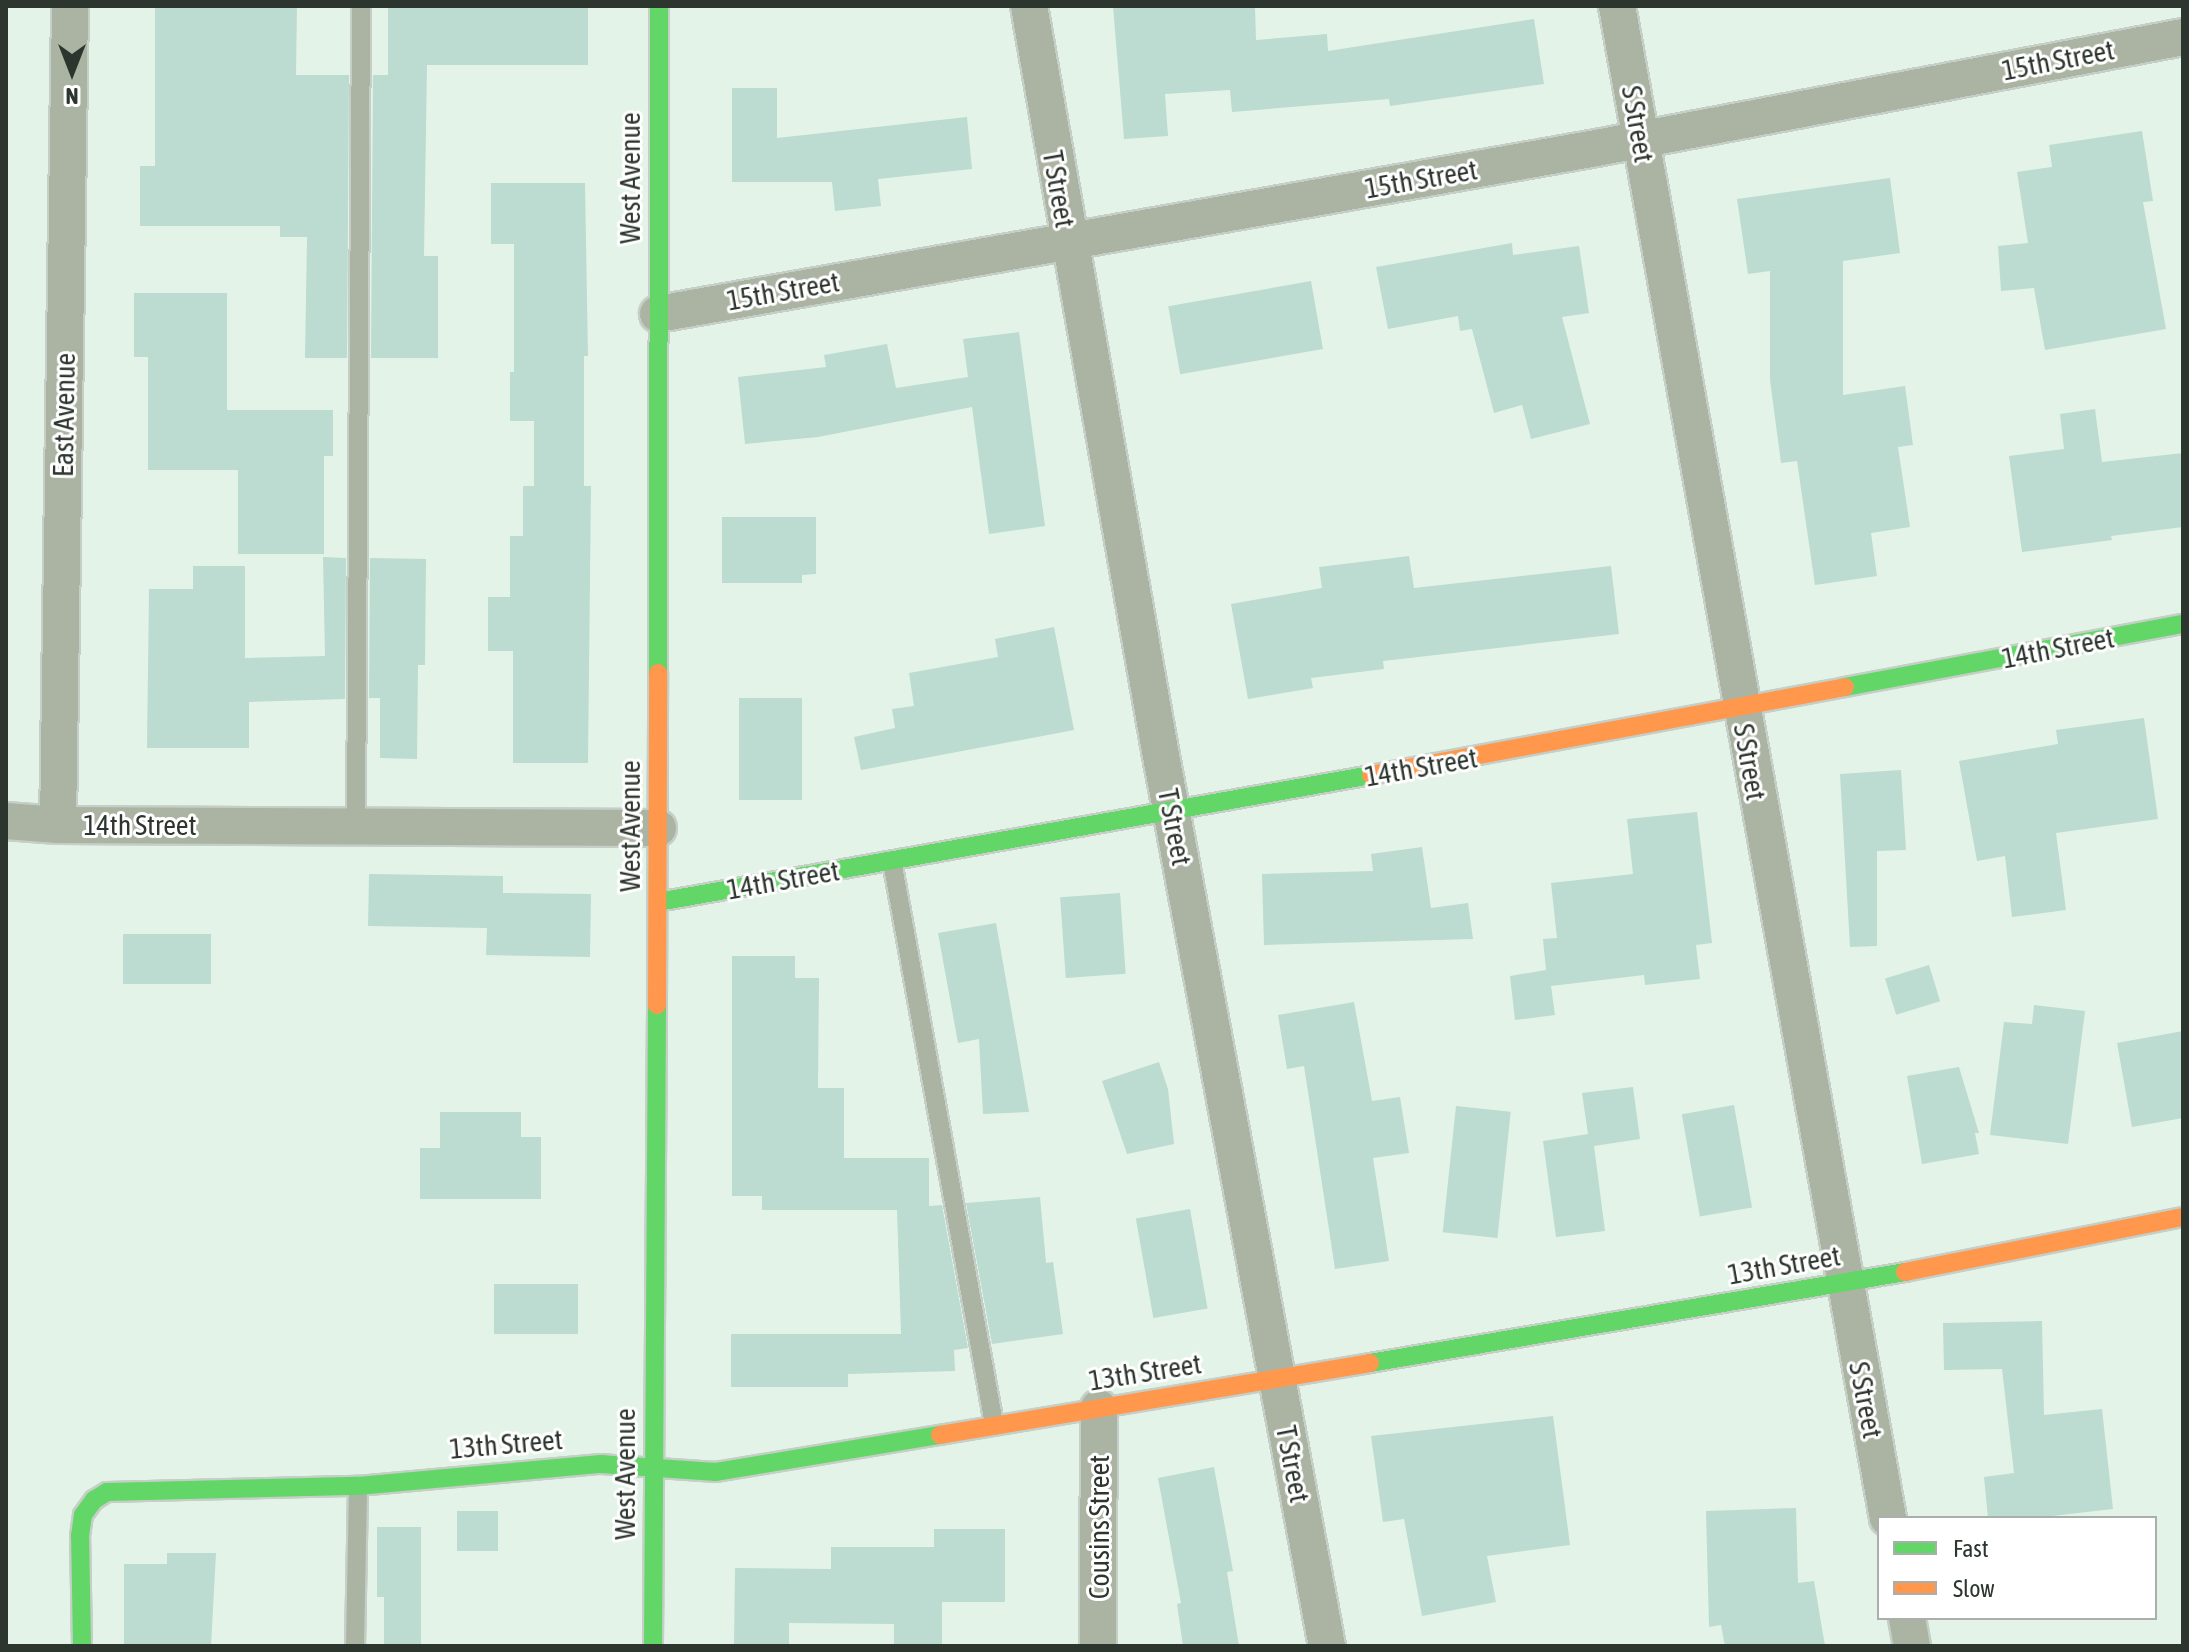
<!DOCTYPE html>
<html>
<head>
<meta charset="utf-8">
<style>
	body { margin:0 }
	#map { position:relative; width:2189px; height:1652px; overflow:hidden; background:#e4f3e8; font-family:"Asap Condensed",sans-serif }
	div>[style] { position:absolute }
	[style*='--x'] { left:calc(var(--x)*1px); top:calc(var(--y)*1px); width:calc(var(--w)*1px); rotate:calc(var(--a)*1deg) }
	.building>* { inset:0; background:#bcdbd1; transform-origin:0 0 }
	.roads { filter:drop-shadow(2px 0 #c5cfc7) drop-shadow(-2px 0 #c5cfc7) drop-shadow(0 2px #c5cfc7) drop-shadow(0 -2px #c5cfc7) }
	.lane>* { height:18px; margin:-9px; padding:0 9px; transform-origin:9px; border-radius:9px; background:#abb4a2 }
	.street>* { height:36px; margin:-18px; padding:0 18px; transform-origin:18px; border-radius:18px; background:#abb4a2 }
	.fast>* { height:18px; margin:-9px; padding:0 9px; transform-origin:9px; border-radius:9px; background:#63d668 }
	.slow>* { height:18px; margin:-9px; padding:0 9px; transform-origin:9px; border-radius:9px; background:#ff974d }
	span { translate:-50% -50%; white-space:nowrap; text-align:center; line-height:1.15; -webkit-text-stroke:6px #fff; paint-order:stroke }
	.street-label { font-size:28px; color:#2c362e }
	.frame { position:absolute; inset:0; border:8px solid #2c362e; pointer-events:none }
	.legend { position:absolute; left:1877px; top:1516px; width:280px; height:104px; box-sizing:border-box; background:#fff; border:2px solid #abafab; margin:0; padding:10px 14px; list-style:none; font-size:24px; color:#2c362e }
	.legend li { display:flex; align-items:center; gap:16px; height:40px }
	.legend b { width:40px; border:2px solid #abafab }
	.north { position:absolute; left:32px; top:32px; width:80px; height:80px; -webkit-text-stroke:6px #fff; paint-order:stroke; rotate:180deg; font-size:22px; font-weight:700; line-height:32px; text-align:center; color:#2c362e }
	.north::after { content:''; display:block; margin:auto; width:28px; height:36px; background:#2c362e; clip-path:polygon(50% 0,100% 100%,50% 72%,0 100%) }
</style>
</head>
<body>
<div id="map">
	<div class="building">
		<i style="clip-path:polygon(155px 6px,297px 6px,296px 75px,349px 75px,347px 358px,305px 358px,307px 237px,280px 237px,280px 226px,140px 226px,140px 166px,155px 166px)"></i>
		<i style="clip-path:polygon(388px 6px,588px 6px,588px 65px,427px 65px,424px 256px,438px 256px,438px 358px,371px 358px,373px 75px,388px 75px)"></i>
		<i style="clip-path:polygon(1113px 6px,1255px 6px,1256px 40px,1327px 34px,1328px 51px,1534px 19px,1544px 84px,1390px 106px,1389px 99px,1232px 112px,1230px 90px,1165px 94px,1168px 136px,1124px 139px)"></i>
		<i style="clip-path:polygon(732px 88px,777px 88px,777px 138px,967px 117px,972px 169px,878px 179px,881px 206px,835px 211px,832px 182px,732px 182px)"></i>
		<i style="clip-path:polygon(2142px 131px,2153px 201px,2143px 202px,2166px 329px,2045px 350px,2034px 288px,2001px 291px,1998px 246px,2028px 243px,2017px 172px,2052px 167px,2049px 145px)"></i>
		<i style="clip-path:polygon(1890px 178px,1900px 253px,1843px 261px,1843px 395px,1905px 386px,1913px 445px,1898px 447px,1910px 527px,1871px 533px,1877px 576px,1815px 585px,1797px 461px,1781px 463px,1770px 380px,1770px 271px,1748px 274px,1737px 199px)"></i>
		<i style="clip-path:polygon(491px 183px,585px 183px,588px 356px,584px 356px,584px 486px,591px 486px,588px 763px,513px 763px,513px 651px,488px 651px,488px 597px,510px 597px,510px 536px,523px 536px,523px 486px,534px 486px,534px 421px,510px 421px,510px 372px,514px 372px,514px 244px,491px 244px)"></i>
		<i style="clip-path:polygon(1512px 243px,1513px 255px,1579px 246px,1589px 313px,1562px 317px,1590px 424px,1531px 439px,1522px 405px,1494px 413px,1472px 329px,1460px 331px,1458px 316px,1388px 329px,1376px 267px)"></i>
		<i style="left:1311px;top:281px;width:69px;height:145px;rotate:80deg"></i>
		<i style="clip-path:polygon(134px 293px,227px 293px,227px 410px,333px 410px,333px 456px,324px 456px,324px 554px,238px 554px,238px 470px,148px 470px,148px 357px,134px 357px)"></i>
		<i style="clip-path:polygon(1019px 332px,1045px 526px,989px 534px,972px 407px,818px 437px,745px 444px,738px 377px,826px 367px,824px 355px,887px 344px,896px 388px,968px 377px,963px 339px)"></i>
		<i style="clip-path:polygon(2095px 409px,2102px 462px,2183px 453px,2183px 527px,2111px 536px,2112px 540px,2022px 552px,2009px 456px,2064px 449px,2060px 414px)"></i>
		<i style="clip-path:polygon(722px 517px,816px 517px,816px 574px,802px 575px,802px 583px,722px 583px)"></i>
		<i style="clip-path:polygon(1409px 556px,1414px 588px,1611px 566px,1619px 634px,1383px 661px,1384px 669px,1311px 678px,1313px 688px,1248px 699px,1231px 604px,1322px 588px,1319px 567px)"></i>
		<i style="clip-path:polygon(323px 557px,346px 558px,345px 699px,249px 702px,249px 748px,147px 748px,149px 589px,193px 589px,193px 566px,245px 566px,245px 658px,325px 656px)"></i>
		<i style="clip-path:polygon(370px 558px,426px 559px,425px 665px,418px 665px,417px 759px,380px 758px,380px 698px,369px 698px)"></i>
		<i style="clip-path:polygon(1054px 627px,1074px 730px,861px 770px,854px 737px,895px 728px,892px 709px,914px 706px,909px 673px,998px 657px,995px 639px)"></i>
		<i style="left:739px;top:698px;width:63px;height:102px"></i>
		<i style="clip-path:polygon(2144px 718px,2158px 819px,2056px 833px,2066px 910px,2012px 917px,2005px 856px,1977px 861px,1959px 761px,2058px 744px,2056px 730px)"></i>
		<i style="clip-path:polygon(1901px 770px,1906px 850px,1877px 851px,1877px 946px,1850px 947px,1840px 774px)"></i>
		<i style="clip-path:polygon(1697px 812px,1712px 943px,1696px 945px,1700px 979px,1645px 985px,1644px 975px,1551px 986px,1555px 1015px,1515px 1020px,1510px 976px,1546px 970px,1543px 939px,1557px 938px,1551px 883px,1633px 874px,1627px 819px)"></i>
		<i style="clip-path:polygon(1422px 847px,1431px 908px,1468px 903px,1473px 939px,1264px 945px,1262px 874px,1373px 871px,1371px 854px)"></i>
		<i style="clip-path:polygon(369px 874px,503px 876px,503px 893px,591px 894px,590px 957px,486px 955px,487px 928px,368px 926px)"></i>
		<i style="left:1120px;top:893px;width:81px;height:60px;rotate:86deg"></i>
		<i style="clip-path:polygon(996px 923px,1022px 1071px,1029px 1112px,983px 1114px,979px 1039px,958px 1043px,938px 933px)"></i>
		<i style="left:123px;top:934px;width:88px;height:50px"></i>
		<i style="clip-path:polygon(732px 956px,795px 956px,795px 978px,819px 978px,818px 1088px,844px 1088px,844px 1158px,929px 1158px,929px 1206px,942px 1205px,968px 1348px,954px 1350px,955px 1371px,848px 1374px,848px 1387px,731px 1387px,731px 1334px,901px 1334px,897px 1210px,762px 1210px,762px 1196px,732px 1196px)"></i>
		<i style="left:1929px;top:965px;width:38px;height:46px;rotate:73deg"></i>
		<i style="clip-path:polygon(1354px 1002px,1372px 1101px,1400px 1097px,1409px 1153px,1373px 1158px,1389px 1261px,1335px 1269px,1304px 1066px,1287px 1069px,1278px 1015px)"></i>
		<i style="clip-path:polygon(2034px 1005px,2085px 1011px,2068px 1144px,1990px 1135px,2004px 1022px,2032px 1024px)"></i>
		<i style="clip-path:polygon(2183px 1031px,2183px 1118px,2132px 1127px,2117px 1043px)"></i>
		<i style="clip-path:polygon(1159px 1062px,1168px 1089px,1174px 1144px,1127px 1154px,1102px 1081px)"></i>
		<i style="clip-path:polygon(1959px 1067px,1979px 1133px,1975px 1133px,1979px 1154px,1922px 1164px,1907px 1076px)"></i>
		<i style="clip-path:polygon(1633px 1087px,1640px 1139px,1594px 1146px,1605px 1231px,1556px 1237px,1543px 1141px,1588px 1134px,1582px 1093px)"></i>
		<i style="left:1734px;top:1105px;width:104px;height:53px;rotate:80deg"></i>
		<i style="left:1456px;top:1106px;width:55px;height:127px;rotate:6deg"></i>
		<i style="clip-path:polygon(440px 1112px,521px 1112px,521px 1137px,541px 1137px,541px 1199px,420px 1199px,420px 1148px,440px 1148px)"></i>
		<i style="clip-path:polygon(1040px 1197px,1046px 1263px,1053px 1262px,1063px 1334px,992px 1344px,966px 1203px)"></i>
		<i style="left:1190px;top:1209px;width:101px;height:55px;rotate:80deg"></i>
		<i style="left:494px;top:1284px;width:84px;height:50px"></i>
		<i style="clip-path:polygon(2042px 1321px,2044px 1415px,2102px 1409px,2113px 1509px,2035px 1518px,1988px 1518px,1984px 1477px,2014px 1473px,2002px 1369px,1944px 1370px,1943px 1323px)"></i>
		<i style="clip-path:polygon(1553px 1416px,1570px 1545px,1487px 1556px,1496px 1602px,1422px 1616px,1404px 1519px,1383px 1522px,1371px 1436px)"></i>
		<i style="clip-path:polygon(1214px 1467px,1233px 1571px,1227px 1572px,1239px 1646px,1183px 1646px,1177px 1604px,1181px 1603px,1158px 1478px)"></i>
		<i style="clip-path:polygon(1796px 1508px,1798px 1583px,1814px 1581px,1825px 1646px,1725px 1646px,1721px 1625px,1709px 1627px,1706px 1511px)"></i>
		<i style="left:457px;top:1511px;width:41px;height:40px"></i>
		<i style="clip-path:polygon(377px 1527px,421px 1527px,421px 1646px,384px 1646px,384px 1597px,377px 1597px)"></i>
		<i style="clip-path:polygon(934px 1529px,1005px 1529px,1005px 1602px,942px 1602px,942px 1646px,894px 1646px,894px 1624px,789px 1623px,789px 1646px,734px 1646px,735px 1568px,831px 1569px,831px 1547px,934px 1547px)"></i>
		<i style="clip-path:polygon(167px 1553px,216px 1553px,211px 1646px,124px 1646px,124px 1564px,167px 1564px)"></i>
	</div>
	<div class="roads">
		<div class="lane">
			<i style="--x:356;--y:826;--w:820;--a:-89.65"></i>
			<i style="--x:892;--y:861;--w:572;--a:79.73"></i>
			<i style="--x:355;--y:1646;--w:160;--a:-88.9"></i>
		</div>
		<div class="street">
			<i style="--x:1029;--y:6;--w:750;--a:80.02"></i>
			<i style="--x:1159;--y:745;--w:917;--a:79.44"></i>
			<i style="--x:1617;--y:6;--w:1536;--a:79.84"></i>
			<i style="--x:658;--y:314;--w:947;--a:-10.03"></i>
			<i style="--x:1591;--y:149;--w:603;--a:-10.71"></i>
			<i style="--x:6;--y:821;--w:52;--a:4.4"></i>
			<i style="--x:58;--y:825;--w:600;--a:0.29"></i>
			<i style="--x:58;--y:825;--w:819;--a:-89.16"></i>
			<i style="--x:1907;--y:1618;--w:28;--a:80"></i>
			<i style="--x:1098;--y:1646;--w:238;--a:-89.8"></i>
		</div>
		<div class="fast">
			<i style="--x:658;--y:673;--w:667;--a:-89.91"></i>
			<i style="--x:1845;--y:687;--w:344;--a:-10.6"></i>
			<i style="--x:658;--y:902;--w:724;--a:-10.1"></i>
			<i style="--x:1370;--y:1363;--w:543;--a:-9.65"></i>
			<i style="--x:82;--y:1646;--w:110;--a:-91"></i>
			<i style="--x:80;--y:1536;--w:21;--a:-82"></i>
			<i style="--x:83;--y:1515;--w:19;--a:-54"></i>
			<i style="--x:94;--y:1500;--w:15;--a:-32"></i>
			<i style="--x:107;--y:1492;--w:251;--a:-1.4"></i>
			<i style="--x:358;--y:1486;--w:244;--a:-5.2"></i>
			<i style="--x:601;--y:1464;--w:115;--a:4"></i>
			<i style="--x:716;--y:1472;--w:227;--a:-9.4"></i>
			<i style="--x:653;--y:1646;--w:641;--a:-89.64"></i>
		</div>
		<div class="slow">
			<i style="--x:1371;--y:775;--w:482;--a:-10.5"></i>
			<i style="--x:657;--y:1005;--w:332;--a:-89.8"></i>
			<i style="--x:1905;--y:1272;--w:283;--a:-11.2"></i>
			<i style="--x:940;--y:1435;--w:436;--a:-9.5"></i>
		</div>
	</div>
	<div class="street-label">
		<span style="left:2058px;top:60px;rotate:-11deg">15th Street</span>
		<span style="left:1638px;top:124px;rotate:80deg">S Street</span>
		<span style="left:630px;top:178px;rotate:-90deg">West Avenue</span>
		<span style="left:1421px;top:179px;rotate:-10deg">15th Street</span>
		<span style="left:1059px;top:189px;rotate:80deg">T Street</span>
		<span style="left:783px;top:291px;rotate:-10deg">15th Street</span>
		<span style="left:64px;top:415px;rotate:-89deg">East Avenue</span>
		<span style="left:2058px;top:648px;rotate:-11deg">14th Street</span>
		<span style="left:1750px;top:762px;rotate:80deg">S Street</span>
		<span style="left:1421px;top:767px;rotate:-10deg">14th Street</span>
		<span style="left:140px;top:825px">14th Street</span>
		<span style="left:630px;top:826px;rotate:-90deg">West Avenue</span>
		<span style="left:1175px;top:827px;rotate:79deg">T Street</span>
		<span style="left:783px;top:880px;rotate:-10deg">14th Street</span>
		<span style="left:1784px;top:1265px;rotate:-10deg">13th Street</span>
		<span style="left:1145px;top:1372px;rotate:-9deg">13th Street</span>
		<span style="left:1866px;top:1400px;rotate:79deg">S Street</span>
		<span style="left:506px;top:1444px;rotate:-5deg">13th Street</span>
		<span style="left:1293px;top:1464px;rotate:79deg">T Street</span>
		<span style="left:625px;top:1474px;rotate:-90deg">West Avenue</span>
		<span style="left:1099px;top:1527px;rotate:-90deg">Cousins Street</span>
	</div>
	<div class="frame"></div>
	<ul class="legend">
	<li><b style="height:10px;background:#63d668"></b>Fast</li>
	<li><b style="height:10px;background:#ff974d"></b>Slow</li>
	</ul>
	<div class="north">N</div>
</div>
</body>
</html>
